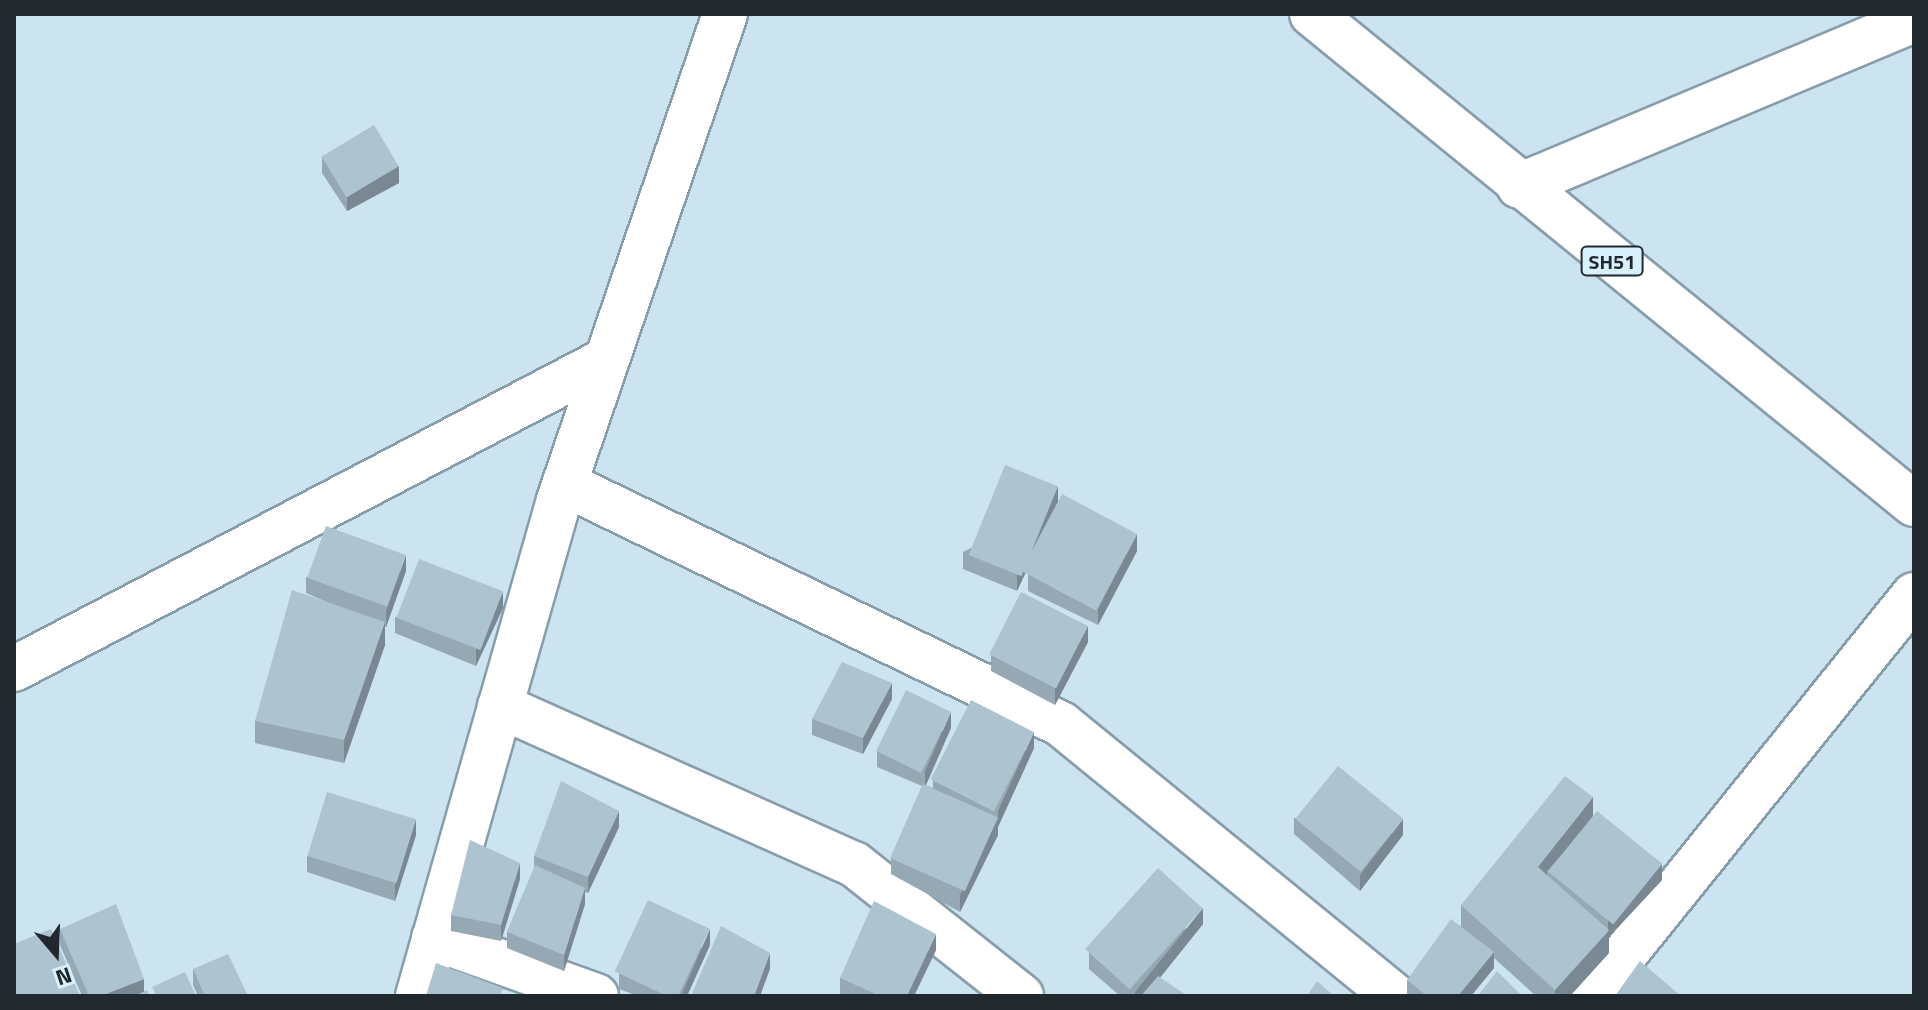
<!DOCTYPE html>
<html>
<head>
<meta charset="utf-8">
<style>
	body { margin:0 }
	#map { position:relative; width:1928px; height:1010px; overflow:hidden; background:#cce3f0; font-family:"Titillium Web",sans-serif }
	div>[style] { position:absolute }
	[style*='--x'] { left:calc(var(--x)*1px); top:calc(var(--y)*1px); width:calc(var(--w)*1px); rotate:calc(var(--a)*1deg) }
	.roads { filter:drop-shadow(2px 0 #889daa) drop-shadow(-2px 0 #889daa) drop-shadow(0 2px #889daa) drop-shadow(0 -2px #889daa) }
	.minor>* { height:44px; margin:-22px; padding:0 22px; transform-origin:22px; border-radius:22px; background:#fff }
	.major>* { height:44px; margin:-22px; padding:0 22px; transform-origin:22px; border-radius:22px; background:#fff }
	.wall>* { inset:0; background:#95a8b3 }
	.shaded-wall>* { inset:0; background:#798892 }
	.building>* { inset:0; background:#adc3d0; transform-origin:0 0 }
	span { translate:-50% -50%; white-space:nowrap; text-align:center; line-height:1.15; -webkit-text-stroke:6px #d9f0fd; paint-order:stroke }
	.shield-label span { padding:2px 6px; background:#d9f0fd; border:2px solid; border-radius:6px; -webkit-text-stroke-width:0 }
	.shield-label { font-size:20px; color:#21292e; font-weight:700 }
	.frame { position:absolute; inset:0; border:16px solid #21292e; pointer-events:none }
	.north { position:absolute; left:16px; top:914px; width:80px; height:80px; -webkit-text-stroke:6px #d9f0fd; paint-order:stroke; rotate:161deg; font-size:22px; font-weight:700; line-height:32px; text-align:center; color:#21292e }
	.north::after { content:''; display:block; margin:auto; width:28px; height:36px; background:#21292e; clip-path:polygon(50% 0,100% 100%,50% 72%,0 100%) }
</style>
</head>
<body>
<div id="map">
	<div class="roads">
		<div class="minor">
			<i style="--x:1519;--y:186;--w:428;--a:-22.8"></i>
			<i style="--x:565;--y:484;--w:551;--a:25.82"></i>
			<i style="--x:1061;--y:724;--w:431;--a:39.2"></i>
			<i style="--x:14;--y:669;--w:668;--a:-27.56"></i>
			<i style="--x:500;--y:706;--w:388;--a:24.1"></i>
			<i style="--x:854;--y:864;--w:213;--a:38.3"></i>
			<i style="--x:434;--y:938;--w:172;--a:19.7"></i>
			<i style="--x:418;--y:996;--w:516;--a:-74.13"></i>
			<i style="--x:559;--y:500;--w:514;--a:-71.14"></i>
			<i style="--x:1591;--y:996;--w:515;--a:-51.15"></i>
		</div>
		<div class="major">
			<i style="--x:1312;--y:14;--w:776;--a:39.14"></i>
		</div>
	</div>
	<div class="wall">
		<i style="clip-path:polygon(322px 157px,399px 183px,347px 211px,322px 173px)"></i>
		<i style="clip-path:polygon(1058px 503px,1017px 591px,963px 569px,963px 552px)"></i>
		<i style="clip-path:polygon(1137px 551px,1098px 625px,1028px 591px,1028px 574px)"></i>
		<i style="clip-path:polygon(406px 571px,386px 627px,385px 627px,385px 645px,344px 763px,255px 743px,255px 721px,331px 604px,306px 593px,306px 577px)"></i>
		<i style="clip-path:polygon(503px 608px,476px 666px,395px 633px,395px 617px)"></i>
		<i style="clip-path:polygon(1088px 642px,1055px 705px,991px 671px,991px 655px)"></i>
		<i style="clip-path:polygon(892px 699px,863px 754px,812px 735px,812px 719px)"></i>
		<i style="clip-path:polygon(951px 728px,926px 785px,933px 788px,933px 780px,1034px 748px,998px 827px,998px 835px,960px 912px,891px 874px,891px 858px,922px 786px,877px 767px,877px 751px)"></i>
		<i style="clip-path:polygon(1593px 816px,1662px 880px,1609px 937px,1609px 953px,1570px 996px,1536px 996px,1494px 958px,1494px 968px,1471px 996px,1407px 996px,1407px 980px,1461px 926px,1461px 905px)"></i>
		<i style="clip-path:polygon(1294px 818px,1403px 835px,1360px 891px,1294px 834px)"></i>
		<i style="clip-path:polygon(619px 827px,588px 893px,585px 892px,585px 904px,564px 971px,507px 948px,507px 932px,534px 869px,534px 856px)"></i>
		<i style="clip-path:polygon(416px 835px,395px 901px,307px 872px,307px 856px)"></i>
		<i style="clip-path:polygon(520px 879px,501px 941px,451px 931px,451px 915px)"></i>
		<i style="clip-path:polygon(1203px 924px,1160px 978px,1187px 996px,1120px 996px,1089px 969px,1089px 953px)"></i>
		<i style="clip-path:polygon(60px 929px,144px 992px,150px 996px,82px 996px,60px 945px)"></i>
		<i style="clip-path:polygon(710px 945px,687px 996px,638px 996px,619px 989px,619px 973px)"></i>
		<i style="clip-path:polygon(936px 950px,914px 996px,843px 996px,840px 995px,840px 978px)"></i>
		<i style="clip-path:polygon(193px 969px,248px 996px,198px 996px,193px 985px)"></i>
	</div>
	<div class="shaded-wall">
		<i style="clip-path:polygon(399px 166px,399px 183px,347px 211px,347px 194px)"></i>
		<i style="clip-path:polygon(1058px 486px,1058px 503px,1017px 591px,1017px 575px)"></i>
		<i style="clip-path:polygon(1137px 534px,1137px 551px,1098px 625px,1098px 609px)"></i>
		<i style="clip-path:polygon(406px 555px,406px 571px,386px 627px,386px 611px)"></i>
		<i style="clip-path:polygon(503px 592px,503px 608px,476px 666px,476px 650px)"></i>
		<i style="clip-path:polygon(385px 622px,385px 645px,344px 763px,344px 740px)"></i>
		<i style="clip-path:polygon(1088px 626px,1088px 642px,1055px 705px,1055px 689px)"></i>
		<i style="clip-path:polygon(892px 683px,892px 699px,863px 754px,863px 738px)"></i>
		<i style="clip-path:polygon(951px 712px,951px 728px,925px 787px,925px 771px)"></i>
		<i style="clip-path:polygon(1034px 732px,1034px 748px,998px 827px,998px 835px,960px 912px,960px 895px,998px 819px,998px 811px)"></i>
		<i style="clip-path:polygon(1593px 797px,1593px 819px,1547px 871px,1547px 879px,1538px 867px)"></i>
		<i style="clip-path:polygon(619px 811px,619px 827px,588px 893px,588px 877px)"></i>
		<i style="clip-path:polygon(416px 819px,416px 835px,395px 901px,395px 885px)"></i>
		<i style="clip-path:polygon(1403px 819px,1403px 835px,1360px 891px,1360px 875px)"></i>
		<i style="clip-path:polygon(520px 863px,520px 879px,501px 941px,501px 925px)"></i>
		<i style="clip-path:polygon(1662px 864px,1662px 880px,1609px 937px,1609px 953px,1570px 996px,1555px 996px,1555px 990px,1608px 932px,1608px 922px)"></i>
		<i style="clip-path:polygon(585px 888px,585px 904px,564px 971px,564px 955px)"></i>
		<i style="clip-path:polygon(1203px 908px,1203px 924px,1145px 996px,1135px 996px,1135px 992px)"></i>
		<i style="clip-path:polygon(710px 929px,710px 945px,687px 996px,681px 996px)"></i>
		<i style="clip-path:polygon(936px 934px,936px 950px,914px 996px,907px 996px)"></i>
		<i style="clip-path:polygon(1494px 952px,1494px 968px,1471px 996px,1458px 996px)"></i>
		<i style="clip-path:polygon(770px 953px,770px 969px,760px 996px,754px 996px)"></i>
		<i style="clip-path:polygon(144px 979px,144px 995px,141px 996px,101px 996px)"></i>
	</div>
	<div class="building">
		<i style="left:374px;top:125px;width:48px;height:61px;rotate:59deg"></i>
		<i style="left:1005px;top:465px;width:57px;height:97px;rotate:22deg"></i>
		<i style="left:1062px;top:494px;width:85px;height:87px;rotate:28deg"></i>
		<i style="left:326px;top:526px;width:85px;height:55px;rotate:20deg"></i>
		<i style="left:419px;top:559px;width:90px;height:63px;rotate:21deg"></i>
		<i style="clip-path:polygon(292px 590px,385px 622px,344px 740px,255px 721px)"></i>
		<i style="left:1021px;top:592px;width:75px;height:70px;rotate:27deg"></i>
		<i style="clip-path:polygon(842px 662px,892px 683px,863px 738px,812px 719px)"></i>
		<i style="left:906px;top:690px;width:50px;height:68px;rotate:26deg"></i>
		<i style="left:971px;top:700px;width:71px;height:89px;rotate:27deg"></i>
		<i style="left:1338px;top:766px;width:84px;height:68px;rotate:39deg"></i>
		<i style="clip-path:polygon(1565px 776px,1593px 797px,1538px 867px,1609px 930px,1555px 990px,1461px 905px)"></i>
		<i style="clip-path:polygon(561px 781px,619px 811px,588px 877px,534px 856px)"></i>
		<i style="left:923px;top:784px;width:82px;height:81px;rotate:24deg"></i>
		<i style="left:327px;top:792px;width:93px;height:67px;rotate:17deg"></i>
		<i style="left:1597px;top:811px;width:84px;height:78px;rotate:39deg"></i>
		<i style="clip-path:polygon(470px 840px,520px 863px,501px 925px,451px 915px)"></i>
		<i style="clip-path:polygon(535px 865px,585px 888px,564px 955px,507px 932px)"></i>
		<i style="left:1158px;top:868px;width:60px;height:109px;rotate:42deg"></i>
		<i style="left:648px;top:900px;width:68px;height:79px;rotate:25deg"></i>
		<i style="clip-path:polygon(874px 901px,936px 934px,907px 996px,880px 996px,840px 978px)"></i>
		<i style="clip-path:polygon(116px 904px,144px 979px,101px 996px,89px 996px,60px 929px)"></i>
		<i style="clip-path:polygon(1451px 919px,1494px 952px,1458px 996px,1427px 996px,1407px 980px)"></i>
		<i style="clip-path:polygon(721px 926px,770px 953px,754px 996px,691px 996px)"></i>
		<i style="clip-path:polygon(51px 929px,80px 996px,17px 996px,14px 989px,14px 944px)"></i>
		<i style="clip-path:polygon(228px 954px,248px 996px,205px 996px,193px 969px)"></i>
		<i style="clip-path:polygon(1640px 961px,1681px 996px,1615px 996px)"></i>
		<i style="clip-path:polygon(436px 963px,503px 988px,500px 996px,426px 996px)"></i>
		<i style="clip-path:polygon(1497px 971px,1520px 994px,1519px 996px,1478px 996px)"></i>
		<i style="clip-path:polygon(185px 972px,196px 996px,157px 996px,152px 987px)"></i>
		<i style="clip-path:polygon(1158px 976px,1187px 996px,1141px 996px)"></i>
		<i style="clip-path:polygon(1317px 981px,1334px 996px,1307px 996px)"></i>
		<i style="clip-path:polygon(147px 990px,150px 996px,134px 996px)"></i>
	</div>
	<div class="shield-label">
		<span style="left:1612px;top:261px">SH51</span>
	</div>
	<div class="frame"></div>
	<div class="north">N</div>
</div>
</body>
</html>
